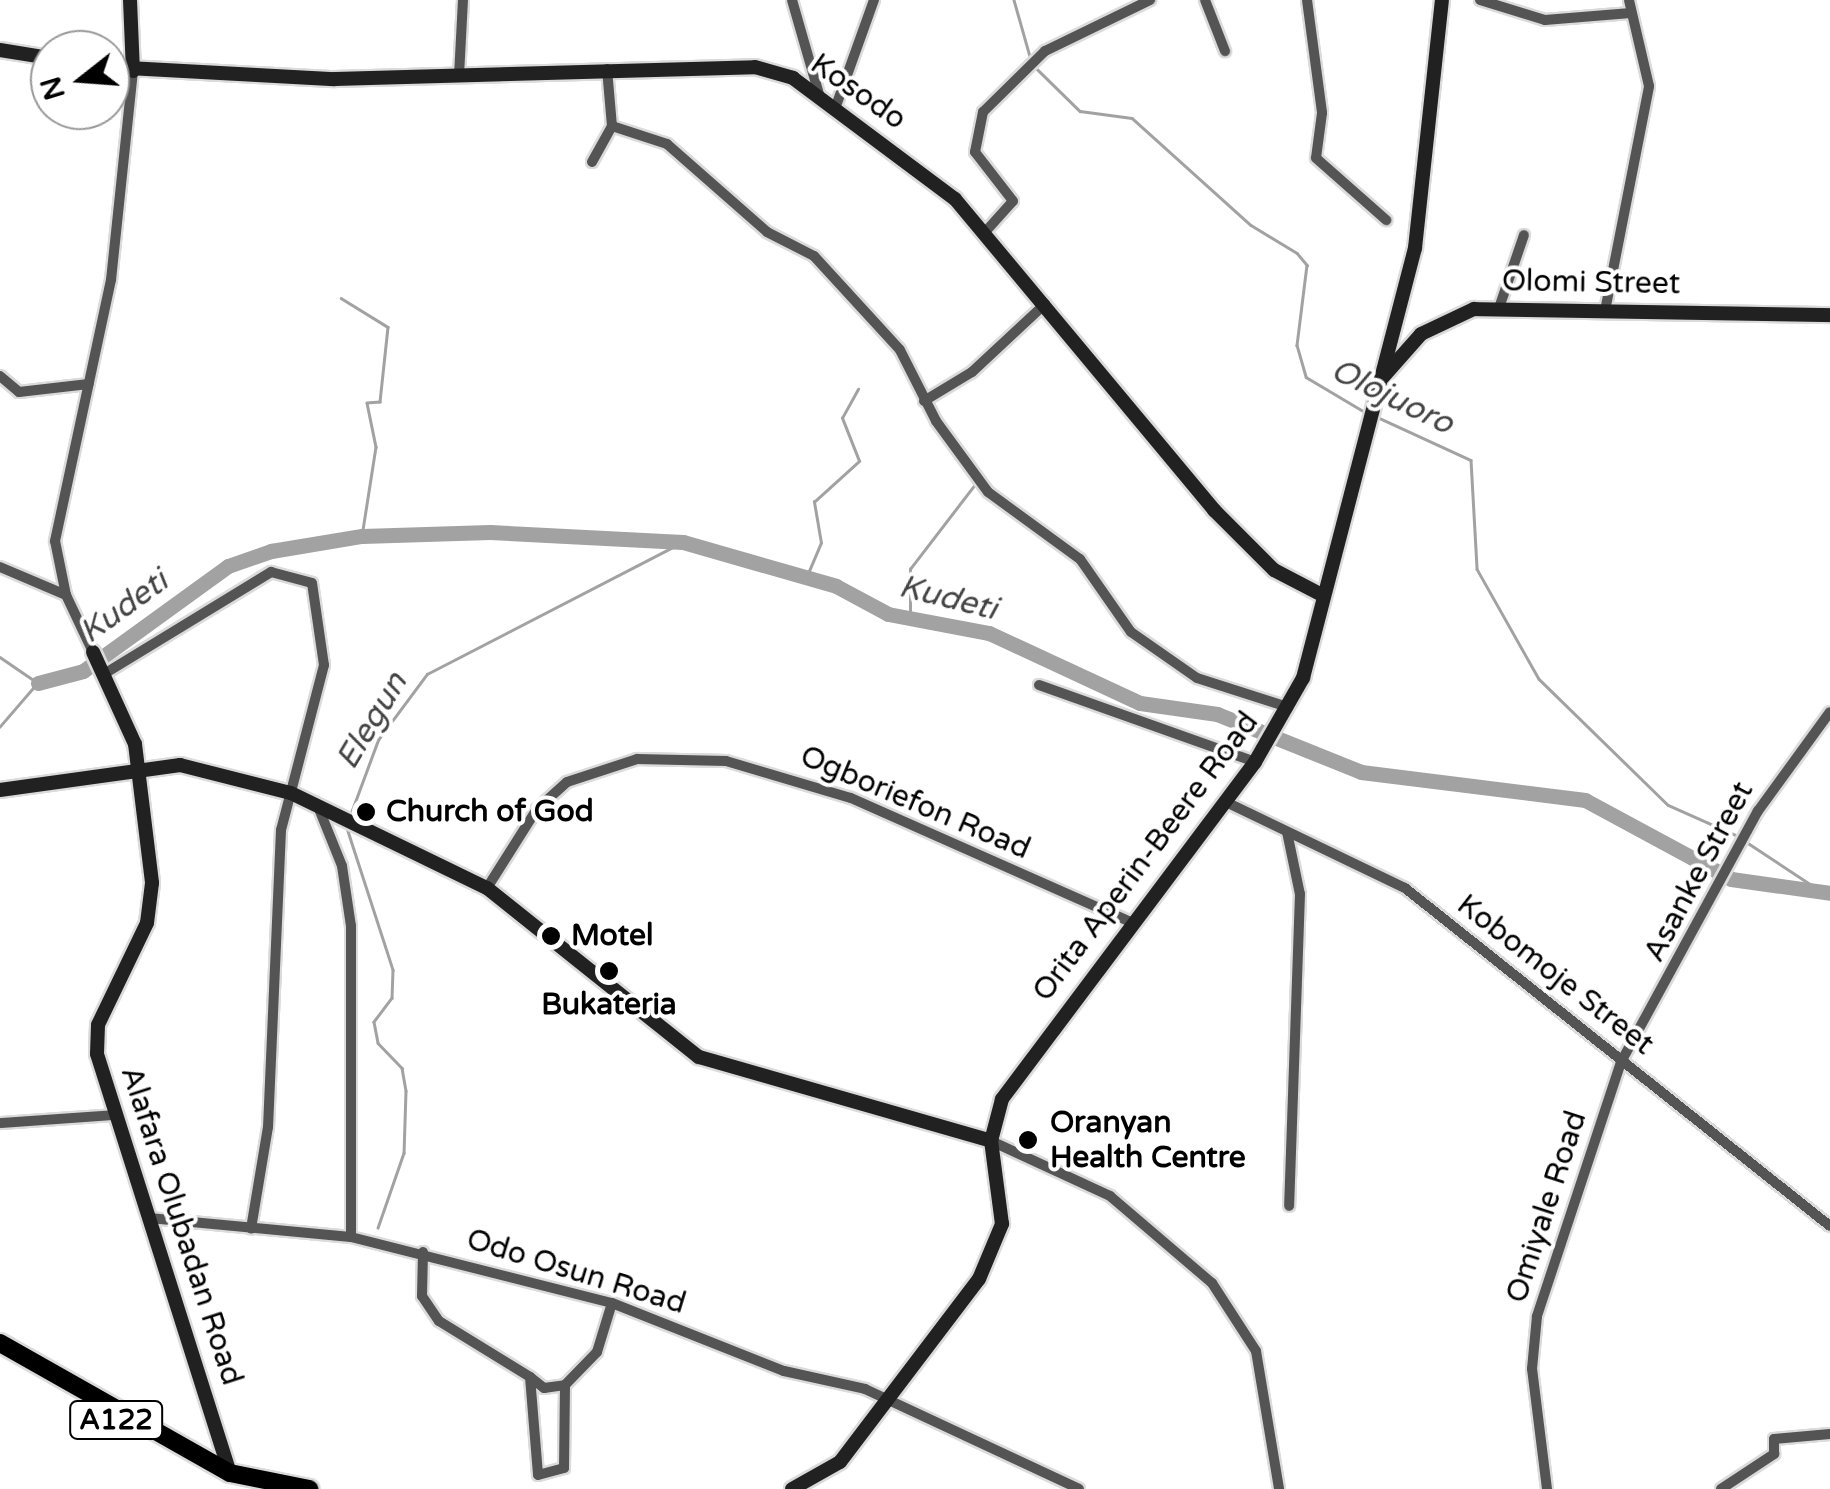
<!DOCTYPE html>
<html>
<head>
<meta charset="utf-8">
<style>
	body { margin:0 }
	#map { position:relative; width:1830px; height:1489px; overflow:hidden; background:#fff; font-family:"Varela Round",sans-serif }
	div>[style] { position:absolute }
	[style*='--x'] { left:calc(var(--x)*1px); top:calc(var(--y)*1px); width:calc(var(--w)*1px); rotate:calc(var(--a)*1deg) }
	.stream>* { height:2.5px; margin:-1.25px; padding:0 1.25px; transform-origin:1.25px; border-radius:1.25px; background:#a2a2a2 }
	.river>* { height:15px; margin:-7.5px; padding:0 7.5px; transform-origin:7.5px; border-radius:7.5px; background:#a2a2a2 }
	.roads { filter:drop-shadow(2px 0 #dbdbdb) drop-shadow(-2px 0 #dbdbdb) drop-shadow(0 2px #dbdbdb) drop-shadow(0 -2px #dbdbdb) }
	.street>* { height:10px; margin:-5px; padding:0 5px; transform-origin:5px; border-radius:5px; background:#545454 }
	.secondary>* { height:14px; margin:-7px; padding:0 7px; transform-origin:7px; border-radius:7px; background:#212121 }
	.highway>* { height:18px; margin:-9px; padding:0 9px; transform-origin:9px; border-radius:9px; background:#000 }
	.dots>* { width:28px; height:28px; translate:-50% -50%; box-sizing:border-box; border:5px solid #fff; border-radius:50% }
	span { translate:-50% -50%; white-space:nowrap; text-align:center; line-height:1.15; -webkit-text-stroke:8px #fff; paint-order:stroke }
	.shield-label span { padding:2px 8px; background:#fff; border:2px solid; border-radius:8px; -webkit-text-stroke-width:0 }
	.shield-label { font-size:28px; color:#000; font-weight:700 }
	.street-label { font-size:30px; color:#000 }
	.poi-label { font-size:30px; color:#000; font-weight:700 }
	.left { translate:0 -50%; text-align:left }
	.water-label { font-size:32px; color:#434343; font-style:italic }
	.north { position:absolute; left:30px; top:30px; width:100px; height:100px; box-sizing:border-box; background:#fff; border:2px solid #999; border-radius:50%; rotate:253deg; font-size:28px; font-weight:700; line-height:40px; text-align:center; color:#000 }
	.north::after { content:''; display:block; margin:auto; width:35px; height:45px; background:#000; clip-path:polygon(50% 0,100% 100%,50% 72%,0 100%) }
</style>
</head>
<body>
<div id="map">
	<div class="stream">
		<i style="--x:1014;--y:0;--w:62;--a:74.2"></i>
		<i style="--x:1035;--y:67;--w:63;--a:44.4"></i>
		<i style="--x:1080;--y:111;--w:52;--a:7.7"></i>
		<i style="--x:1132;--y:118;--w:160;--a:42"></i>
		<i style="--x:1251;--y:225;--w:54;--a:31.3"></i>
		<i style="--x:1297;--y:253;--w:16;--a:50"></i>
		<i style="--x:1307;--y:265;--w:81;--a:97.1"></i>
		<i style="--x:1297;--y:345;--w:33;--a:74"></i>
		<i style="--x:1306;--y:377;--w:69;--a:30.7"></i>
		<i style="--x:341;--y:298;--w:55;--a:31.7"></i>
		<i style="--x:388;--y:327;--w:75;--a:96.1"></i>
		<i style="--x:380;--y:402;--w:13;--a:176"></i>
		<i style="--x:367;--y:403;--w:45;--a:78.4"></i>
		<i style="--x:376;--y:447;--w:90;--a:98.9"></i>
		<i style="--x:1377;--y:417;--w:103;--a:24.6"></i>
		<i style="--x:1471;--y:460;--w:109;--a:86.8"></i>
		<i style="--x:1477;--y:569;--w:126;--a:60.6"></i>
		<i style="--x:1539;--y:679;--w:180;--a:44.3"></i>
		<i style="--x:1668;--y:805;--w:77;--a:23.9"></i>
		<i style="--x:806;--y:578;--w:38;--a:-67"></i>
		<i style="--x:821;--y:543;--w:42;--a:-99.7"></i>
		<i style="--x:814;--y:502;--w:61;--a:-42.3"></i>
		<i style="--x:859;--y:461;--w:46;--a:-111.6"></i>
		<i style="--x:842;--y:418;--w:33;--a:-61"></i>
		<i style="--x:910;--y:618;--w:49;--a:-90"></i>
		<i style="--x:910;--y:569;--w:108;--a:-52.5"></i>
		<i style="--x:0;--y:657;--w:46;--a:34.4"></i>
		<i style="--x:38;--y:683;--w:58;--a:130.8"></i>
		<i style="--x:351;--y:813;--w:78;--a:-69.7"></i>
		<i style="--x:378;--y:740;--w:82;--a:-53.4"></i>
		<i style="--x:427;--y:674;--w:288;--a:-27.3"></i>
		<i style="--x:346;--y:825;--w:152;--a:72"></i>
		<i style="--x:393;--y:970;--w:28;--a:92"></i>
		<i style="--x:392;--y:998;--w:30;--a:127"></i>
		<i style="--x:374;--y:1022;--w:21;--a:79"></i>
		<i style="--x:378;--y:1043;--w:35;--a:46"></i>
		<i style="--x:402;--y:1068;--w:23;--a:80"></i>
		<i style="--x:406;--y:1091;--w:62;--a:91.8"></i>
		<i style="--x:404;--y:1153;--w:79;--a:109.1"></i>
		<i style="--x:1745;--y:841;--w:78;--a:33.5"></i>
	</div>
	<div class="river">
		<i style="--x:38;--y:683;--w:47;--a:-14.9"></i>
		<i style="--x:83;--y:671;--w:179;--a:-35.9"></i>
		<i style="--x:228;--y:566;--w:46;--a:-19.2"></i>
		<i style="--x:271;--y:551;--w:92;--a:-9.4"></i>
		<i style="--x:362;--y:536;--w:128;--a:-1.8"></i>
		<i style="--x:490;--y:532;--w:193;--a:3"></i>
		<i style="--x:683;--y:542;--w:159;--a:16"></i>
		<i style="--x:836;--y:586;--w:59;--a:28.3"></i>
		<i style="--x:888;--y:614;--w:103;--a:10.7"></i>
		<i style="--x:989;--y:633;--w:166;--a:24.9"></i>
		<i style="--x:1140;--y:703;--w:78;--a:8.1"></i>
		<i style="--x:1217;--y:714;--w:155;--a:21.9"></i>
		<i style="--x:1361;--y:772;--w:226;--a:7.1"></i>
		<i style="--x:1585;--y:800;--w:166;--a:28.4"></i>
		<i style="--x:1731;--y:879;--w:100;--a:8"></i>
	</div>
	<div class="roads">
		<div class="street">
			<i style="--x:792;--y:0;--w:98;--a:74"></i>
			<i style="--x:1205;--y:0;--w:55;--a:68.6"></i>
			<i style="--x:1307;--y:0;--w:114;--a:82.4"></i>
			<i style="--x:1322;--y:113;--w:45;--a:97.6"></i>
			<i style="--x:1316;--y:158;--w:94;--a:41.5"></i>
			<i style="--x:1480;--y:0;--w:68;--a:17.1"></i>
			<i style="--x:1545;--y:20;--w:86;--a:-4.7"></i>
			<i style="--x:607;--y:69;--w:57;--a:85"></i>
			<i style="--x:612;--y:126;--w:58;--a:18.1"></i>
			<i style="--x:667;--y:144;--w:133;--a:41.3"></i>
			<i style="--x:767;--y:232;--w:53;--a:27.1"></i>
			<i style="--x:814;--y:256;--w:127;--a:47.5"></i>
			<i style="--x:900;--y:350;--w:80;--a:63.1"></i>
			<i style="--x:936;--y:421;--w:88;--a:53.8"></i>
			<i style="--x:988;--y:492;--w:114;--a:36.1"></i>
			<i style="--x:1080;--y:559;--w:89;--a:55.1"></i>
			<i style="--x:1131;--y:632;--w:80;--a:34.9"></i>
			<i style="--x:1197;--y:678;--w:96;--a:17.7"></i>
			<i style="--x:459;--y:76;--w:76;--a:-87"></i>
			<i style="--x:836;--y:106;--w:113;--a:-70.3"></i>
			<i style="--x:592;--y:162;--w:41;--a:-60.9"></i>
			<i style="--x:986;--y:231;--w:40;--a:-48"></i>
			<i style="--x:1013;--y:201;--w:62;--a:-127.8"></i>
			<i style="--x:975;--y:152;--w:41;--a:-78.7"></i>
			<i style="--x:983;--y:112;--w:87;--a:-44.5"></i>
			<i style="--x:1045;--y:51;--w:117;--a:-25.9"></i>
			<i style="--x:1499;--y:308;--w:77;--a:-71.1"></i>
			<i style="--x:1605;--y:311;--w:229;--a:-78.9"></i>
			<i style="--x:1649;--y:86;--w:88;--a:-103.1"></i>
			<i style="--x:0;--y:376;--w:25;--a:40"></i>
			<i style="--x:19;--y:392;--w:70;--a:-6.5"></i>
			<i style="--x:924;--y:401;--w:56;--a:-31.1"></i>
			<i style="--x:972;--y:372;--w:100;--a:-43"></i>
			<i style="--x:0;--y:567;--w:72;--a:23"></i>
			<i style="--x:93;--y:652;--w:63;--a:-115.3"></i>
			<i style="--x:66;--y:595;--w:55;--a:-101.5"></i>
			<i style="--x:55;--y:541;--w:267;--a:-77.9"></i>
			<i style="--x:111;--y:280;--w:210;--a:-84"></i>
			<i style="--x:104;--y:674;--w:196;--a:-31.4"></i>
			<i style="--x:271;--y:572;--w:42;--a:15"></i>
			<i style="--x:312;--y:583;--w:83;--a:81.7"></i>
			<i style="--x:324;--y:665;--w:171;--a:104.6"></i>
			<i style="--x:281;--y:830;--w:297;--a:92.5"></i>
			<i style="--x:268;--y:1127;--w:103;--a:99.5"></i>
			<i style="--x:1039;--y:685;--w:229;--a:19.6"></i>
			<i style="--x:1226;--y:802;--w:199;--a:25.7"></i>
			<i style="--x:1405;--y:888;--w:543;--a:38.5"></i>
			<i style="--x:317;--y:804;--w:67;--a:68"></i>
			<i style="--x:342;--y:866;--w:61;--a:81.5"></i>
			<i style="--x:351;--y:926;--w:311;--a:90"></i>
			<i style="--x:1287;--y:832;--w:63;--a:78.2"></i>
			<i style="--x:1300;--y:894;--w:312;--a:92"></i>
			<i style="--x:487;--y:888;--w:93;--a:-57.7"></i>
			<i style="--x:537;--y:809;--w:40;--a:-42"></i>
			<i style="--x:567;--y:782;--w:74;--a:-18.2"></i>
			<i style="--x:637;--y:759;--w:89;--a:1.3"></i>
			<i style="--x:726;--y:761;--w:130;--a:16.5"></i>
			<i style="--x:851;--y:798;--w:308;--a:23.9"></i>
			<i style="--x:0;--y:1123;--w:115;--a:-4"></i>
			<i style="--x:991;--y:1141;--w:131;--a:24.8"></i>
			<i style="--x:1110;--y:1196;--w:134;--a:40.5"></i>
			<i style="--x:1212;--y:1283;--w:81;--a:57.1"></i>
			<i style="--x:1256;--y:1351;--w:140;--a:80.5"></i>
			<i style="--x:149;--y:1218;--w:203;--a:5.4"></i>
			<i style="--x:351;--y:1237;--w:269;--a:14.2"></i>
			<i style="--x:612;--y:1303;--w:185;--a:21.6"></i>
			<i style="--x:784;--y:1371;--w:83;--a:12.5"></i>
			<i style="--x:865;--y:1389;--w:236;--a:25"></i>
			<i style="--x:423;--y:1252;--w:44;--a:91.3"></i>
			<i style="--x:422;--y:1296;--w:30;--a:56"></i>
			<i style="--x:439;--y:1321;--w:107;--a:31.6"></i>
			<i style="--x:530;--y:1377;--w:98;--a:85.3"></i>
			<i style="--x:538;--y:1475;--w:27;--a:-15"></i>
			<i style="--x:564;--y:1468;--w:83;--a:-89.3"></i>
			<i style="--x:565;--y:1385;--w:46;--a:-45.9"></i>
			<i style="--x:597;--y:1352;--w:51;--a:-73"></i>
			<i style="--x:530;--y:1377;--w:18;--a:38"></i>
			<i style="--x:544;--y:1388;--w:21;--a:-8"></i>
			<i style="--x:1547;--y:1489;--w:121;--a:-97.1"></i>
			<i style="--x:1532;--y:1369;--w:53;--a:-84.6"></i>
			<i style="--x:1537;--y:1316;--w:268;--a:-71.7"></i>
			<i style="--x:1621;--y:1062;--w:286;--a:-61.4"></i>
			<i style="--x:1758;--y:811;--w:122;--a:-54"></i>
			<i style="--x:1721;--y:1489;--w:64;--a:-33.4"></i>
			<i style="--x:1774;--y:1454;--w:15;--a:-90"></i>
			<i style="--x:1774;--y:1439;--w:56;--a:-5.1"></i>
		</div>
		<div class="secondary">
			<i style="--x:130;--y:0;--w:71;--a:87.6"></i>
			<i style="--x:0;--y:50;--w:51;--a:9.1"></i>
			<i style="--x:110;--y:67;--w:225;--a:3.1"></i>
			<i style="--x:335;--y:79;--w:420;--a:-1.6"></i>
			<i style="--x:755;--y:67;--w:40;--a:16"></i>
			<i style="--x:793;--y:78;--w:202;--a:36.8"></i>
			<i style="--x:955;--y:199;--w:405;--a:50.2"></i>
			<i style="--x:1214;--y:510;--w:85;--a:45"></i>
			<i style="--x:1274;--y:570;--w:56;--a:27.5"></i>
			<i style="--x:1383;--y:377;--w:57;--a:-48.5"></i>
			<i style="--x:1421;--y:334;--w:59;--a:-25.3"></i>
			<i style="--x:1474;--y:309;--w:356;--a:1"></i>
			<i style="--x:93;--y:652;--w:101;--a:65.5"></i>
			<i style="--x:135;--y:744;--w:140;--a:83"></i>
			<i style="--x:152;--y:883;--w:40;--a:97.1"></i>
			<i style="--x:147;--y:923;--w:113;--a:115.7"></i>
			<i style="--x:98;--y:1025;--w:29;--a:92"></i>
			<i style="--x:97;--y:1054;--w:440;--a:72.4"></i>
			<i style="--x:0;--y:790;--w:182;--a:-7.9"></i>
			<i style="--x:180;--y:765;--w:114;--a:14.2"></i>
			<i style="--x:291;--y:793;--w:218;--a:25.9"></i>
			<i style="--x:487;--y:888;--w:271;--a:38.6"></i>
			<i style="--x:699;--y:1057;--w:304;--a:16"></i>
			<i style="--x:792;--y:1489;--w:55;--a:-29.4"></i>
			<i style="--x:840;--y:1462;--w:230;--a:-52.8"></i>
			<i style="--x:979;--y:1279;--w:60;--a:-67.3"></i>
			<i style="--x:1002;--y:1224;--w:84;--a:-97.5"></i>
			<i style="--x:991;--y:1141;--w:43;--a:-75.3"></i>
			<i style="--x:1002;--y:1099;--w:421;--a:-53.1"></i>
			<i style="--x:1255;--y:762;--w:97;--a:-60.3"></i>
			<i style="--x:1303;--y:678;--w:444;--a:-75.4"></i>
			<i style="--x:1415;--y:248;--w:249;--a:-83.8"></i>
		</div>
		<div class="highway">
			<i style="--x:0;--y:1343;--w:264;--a:29.5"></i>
			<i style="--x:230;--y:1473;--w:81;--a:11.4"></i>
		</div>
	</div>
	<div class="dots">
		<i style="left:366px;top:812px;background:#000"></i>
		<i style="left:551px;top:936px;background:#000"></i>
		<i style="left:609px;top:971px;background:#000"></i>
		<i style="left:1028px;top:1140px;background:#000"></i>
	</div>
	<div class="shield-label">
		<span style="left:116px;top:1420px">A122</span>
	</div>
	<div class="street-label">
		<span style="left:858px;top:92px;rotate:35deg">Kosodo</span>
		<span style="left:1591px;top:283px;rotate:1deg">Olomi Street</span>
		<span style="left:915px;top:803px;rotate:23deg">Ogboriefon Road</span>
		<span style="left:1146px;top:857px;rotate:-53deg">Orita Aperin-Beere Road</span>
		<span style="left:1699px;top:872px;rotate:-62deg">Asanke Street</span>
		<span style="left:1555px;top:975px;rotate:38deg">Kobomoje Street</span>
		<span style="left:1547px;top:1207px;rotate:-72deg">Omiyale Road</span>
		<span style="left:181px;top:1226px;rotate:72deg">Alafara Olubadan Road</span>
		<span style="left:576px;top:1272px;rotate:17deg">Odo Osun Road</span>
	</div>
	<div class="poi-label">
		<span class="left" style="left:386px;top:812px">Church of God</span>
		<span class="left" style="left:571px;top:936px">Motel</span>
		<span style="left:609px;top:1005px">Bukateria</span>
		<span class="left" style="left:1050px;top:1140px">Oranyan<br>Health Centre</span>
	</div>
	<div class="water-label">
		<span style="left:1392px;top:397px;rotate:26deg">Olojuoro</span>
		<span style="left:948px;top:598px;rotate:14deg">Kudeti</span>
		<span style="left:124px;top:607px;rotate:-36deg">Kudeti</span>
		<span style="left:372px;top:721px;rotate:-59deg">Elegun</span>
	</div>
	<div class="north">N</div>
</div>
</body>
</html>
